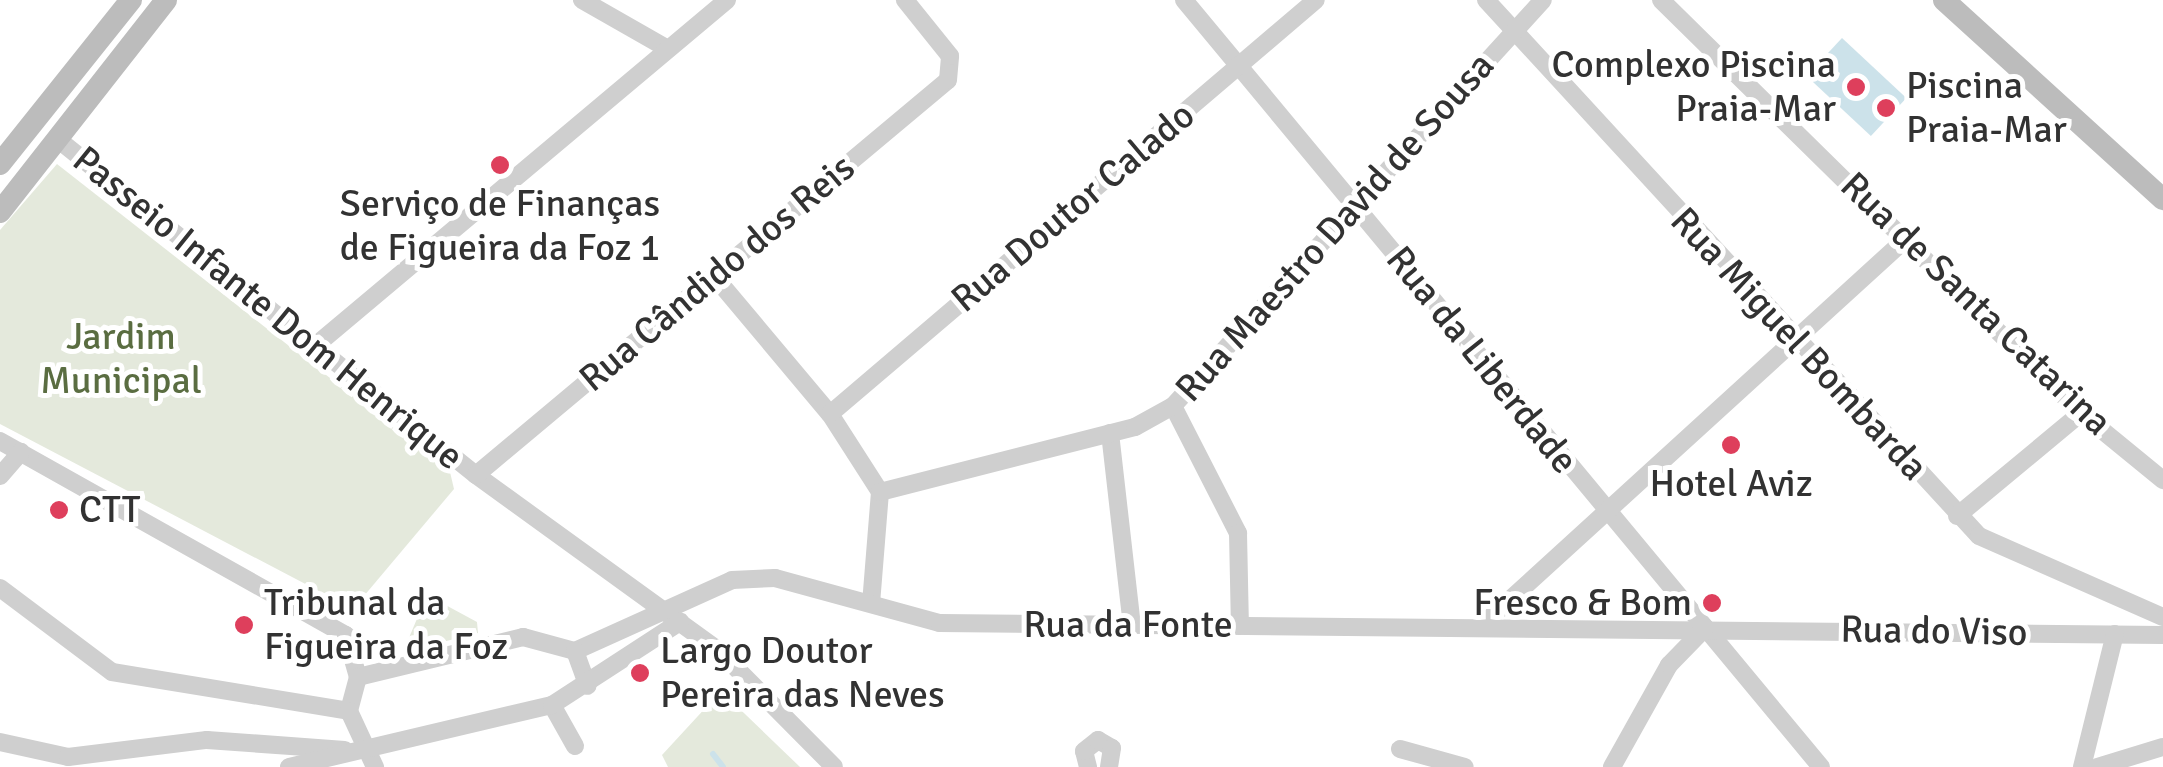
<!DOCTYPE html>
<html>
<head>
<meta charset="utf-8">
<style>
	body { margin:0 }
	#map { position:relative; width:2163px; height:767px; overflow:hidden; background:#fff; font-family:Signika,sans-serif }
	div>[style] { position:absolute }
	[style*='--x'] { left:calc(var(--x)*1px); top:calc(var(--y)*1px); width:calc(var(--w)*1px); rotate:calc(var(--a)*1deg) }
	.green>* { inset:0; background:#e4e9dc }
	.water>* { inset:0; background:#cce2ea; transform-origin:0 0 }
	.stream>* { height:6px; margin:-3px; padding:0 3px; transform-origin:3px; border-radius:3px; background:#cce2ea }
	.minor>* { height:18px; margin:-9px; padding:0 9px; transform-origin:9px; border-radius:9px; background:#cfcfcf }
	.secondary>* { height:22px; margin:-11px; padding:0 11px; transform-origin:11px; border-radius:11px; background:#bcbcbc }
	.dots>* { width:28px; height:28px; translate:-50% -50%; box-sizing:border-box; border:5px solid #fff; border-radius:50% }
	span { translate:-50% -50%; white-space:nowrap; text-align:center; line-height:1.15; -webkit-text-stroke:10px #fff; paint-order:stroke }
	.poi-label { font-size:38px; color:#323232 }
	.right { translate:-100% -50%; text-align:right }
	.left { translate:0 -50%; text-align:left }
	.street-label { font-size:38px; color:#323232 }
	.park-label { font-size:38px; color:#5a6d41 }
</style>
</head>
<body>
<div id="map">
	<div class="green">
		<i style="clip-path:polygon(57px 164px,450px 472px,454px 489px,353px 609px,0 424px,0 230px)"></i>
		<i style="clip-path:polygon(427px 595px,477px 622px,478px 633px,403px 652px)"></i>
		<i style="clip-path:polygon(721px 691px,800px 767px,668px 767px,662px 755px)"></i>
	</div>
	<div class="water">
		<i style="left:1842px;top:38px;width:88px;height:52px;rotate:43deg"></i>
	</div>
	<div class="stream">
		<i style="--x:713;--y:754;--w:16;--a:52"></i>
	</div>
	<div class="minor">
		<i style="--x:582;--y:0;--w:99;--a:29.7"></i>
		<i style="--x:1184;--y:0;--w:997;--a:50.29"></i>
		<i style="--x:1486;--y:0;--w:728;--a:47.39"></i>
		<i style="--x:1979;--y:536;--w:201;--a:23.8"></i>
		<i style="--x:1661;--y:0;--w:589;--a:44.52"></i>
		<i style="--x:2081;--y:413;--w:106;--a:39.3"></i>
		<i style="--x:60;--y:141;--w:533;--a:38.76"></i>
		<i style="--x:476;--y:475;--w:300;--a:35.9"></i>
		<i style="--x:719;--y:651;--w:163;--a:45.2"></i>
		<i style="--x:714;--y:276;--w:180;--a:50"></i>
		<i style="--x:830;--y:414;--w:93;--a:57.3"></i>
		<i style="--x:880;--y:492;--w:111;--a:94.6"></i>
		<i style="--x:315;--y:346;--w:538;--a:-40.02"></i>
		<i style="--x:1173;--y:406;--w:143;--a:62.9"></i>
		<i style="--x:1238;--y:533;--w:93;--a:88.8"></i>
		<i style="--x:830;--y:414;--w:638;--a:-40.43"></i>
		<i style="--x:1110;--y:433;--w:193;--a:83.5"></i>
		<i style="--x:0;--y:441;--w:397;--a:29.3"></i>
		<i style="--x:346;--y:635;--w:44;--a:74.1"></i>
		<i style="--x:476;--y:475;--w:615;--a:-39.92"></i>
		<i style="--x:948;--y:80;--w:24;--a:-85"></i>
		<i style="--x:950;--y:56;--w:72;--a:-128.8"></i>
		<i style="--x:0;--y:476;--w:32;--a:-49"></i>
		<i style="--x:880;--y:492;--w:263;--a:-14.3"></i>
		<i style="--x:1135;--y:427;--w:43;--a:-28.9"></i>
		<i style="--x:1173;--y:406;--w:549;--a:-47.66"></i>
		<i style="--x:1957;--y:516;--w:161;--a:-39.7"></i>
		<i style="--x:0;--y:588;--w:140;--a:36.9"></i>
		<i style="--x:112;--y:672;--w:240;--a:9.3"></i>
		<i style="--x:1480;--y:627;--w:580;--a:-42.35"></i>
		<i style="--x:575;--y:651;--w:172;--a:-24.3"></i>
		<i style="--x:732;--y:580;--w:43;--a:-2.7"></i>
		<i style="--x:775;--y:578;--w:170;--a:15.3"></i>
		<i style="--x:939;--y:623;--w:1224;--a:0.56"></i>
		<i style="--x:358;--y:677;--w:170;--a:-13.6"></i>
		<i style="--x:523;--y:637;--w:54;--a:15.1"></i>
		<i style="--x:575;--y:651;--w:37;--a:70"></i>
		<i style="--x:358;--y:677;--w:35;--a:105"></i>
		<i style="--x:349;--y:711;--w:62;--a:65.1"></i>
		<i style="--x:552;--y:705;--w:47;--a:60.7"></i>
		<i style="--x:0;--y:742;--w:70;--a:12.4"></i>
		<i style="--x:68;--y:757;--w:140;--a:-7"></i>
		<i style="--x:207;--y:740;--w:138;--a:4.1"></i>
		<i style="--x:1400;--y:749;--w:67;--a:15.5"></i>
		<i style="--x:289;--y:767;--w:270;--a:-13.3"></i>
		<i style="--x:552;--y:705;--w:153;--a:-33"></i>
		<i style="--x:1088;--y:767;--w:16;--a:-104"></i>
		<i style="--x:1084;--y:751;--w:18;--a:-38"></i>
		<i style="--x:1098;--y:740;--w:16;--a:30"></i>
		<i style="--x:1112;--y:748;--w:19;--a:99"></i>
		<i style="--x:1612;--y:767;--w:117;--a:-60.8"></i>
		<i style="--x:1669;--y:665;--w:52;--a:-45.8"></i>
		<i style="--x:2082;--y:767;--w:137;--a:-76.1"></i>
		<i style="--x:2097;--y:767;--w:69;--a:-16.9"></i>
	</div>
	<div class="secondary">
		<i style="--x:1944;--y:0;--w:296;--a:42.3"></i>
		<i style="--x:0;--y:164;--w:210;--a:-51.4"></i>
		<i style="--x:0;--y:212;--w:269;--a:-51.9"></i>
	</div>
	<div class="dots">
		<i style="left:1856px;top:87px;background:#de3f5c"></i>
		<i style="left:1886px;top:108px;background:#de3f5c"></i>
		<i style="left:500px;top:165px;background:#de3f5c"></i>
		<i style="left:1731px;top:445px;background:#de3f5c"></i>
		<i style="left:59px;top:510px;background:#de3f5c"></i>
		<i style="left:1712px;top:603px;background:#de3f5c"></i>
		<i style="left:244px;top:625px;background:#de3f5c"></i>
		<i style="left:640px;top:673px;background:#de3f5c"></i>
	</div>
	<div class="poi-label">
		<span class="right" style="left:1836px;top:87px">Complexo Piscina<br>Praia-Mar</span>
		<span class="left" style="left:1906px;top:108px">Piscina<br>Praia-Mar</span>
		<span style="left:500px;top:226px">Serviço de Finanças<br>de Figueira da Foz 1</span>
		<span style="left:1731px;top:484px">Hotel Aviz</span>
		<span class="left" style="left:79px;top:510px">CTT</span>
		<span class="left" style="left:264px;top:625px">Tribunal da<br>Figueira da Foz</span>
		<span class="right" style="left:1692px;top:603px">Fresco &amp; Bom</span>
		<span class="left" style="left:660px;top:673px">Largo Doutor<br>Pereira das Neves</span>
	</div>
	<div class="street-label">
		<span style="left:1073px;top:207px;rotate:-40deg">Rua Doutor Calado</span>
		<span style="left:1335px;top:227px;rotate:-48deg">Rua Maestro David de Sousa</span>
		<span style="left:717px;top:273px;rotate:-40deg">Rua Cândido dos Reis</span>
		<span style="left:1976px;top:304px;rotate:44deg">Rua de Santa Catarina</span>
		<span style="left:268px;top:308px;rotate:39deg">Passeio Infante Dom Henrique</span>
		<span style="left:1799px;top:344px;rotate:47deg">Rua Miguel Bombarda</span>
		<span style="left:1482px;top:360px;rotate:51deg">Rua da Liberdade</span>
		<span style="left:1128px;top:625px">Rua da Fonte</span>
		<span style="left:1934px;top:631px;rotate:1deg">Rua do Viso</span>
	</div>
	<div class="park-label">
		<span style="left:121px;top:359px">Jardim<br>Municipal</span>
	</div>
</div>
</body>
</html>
